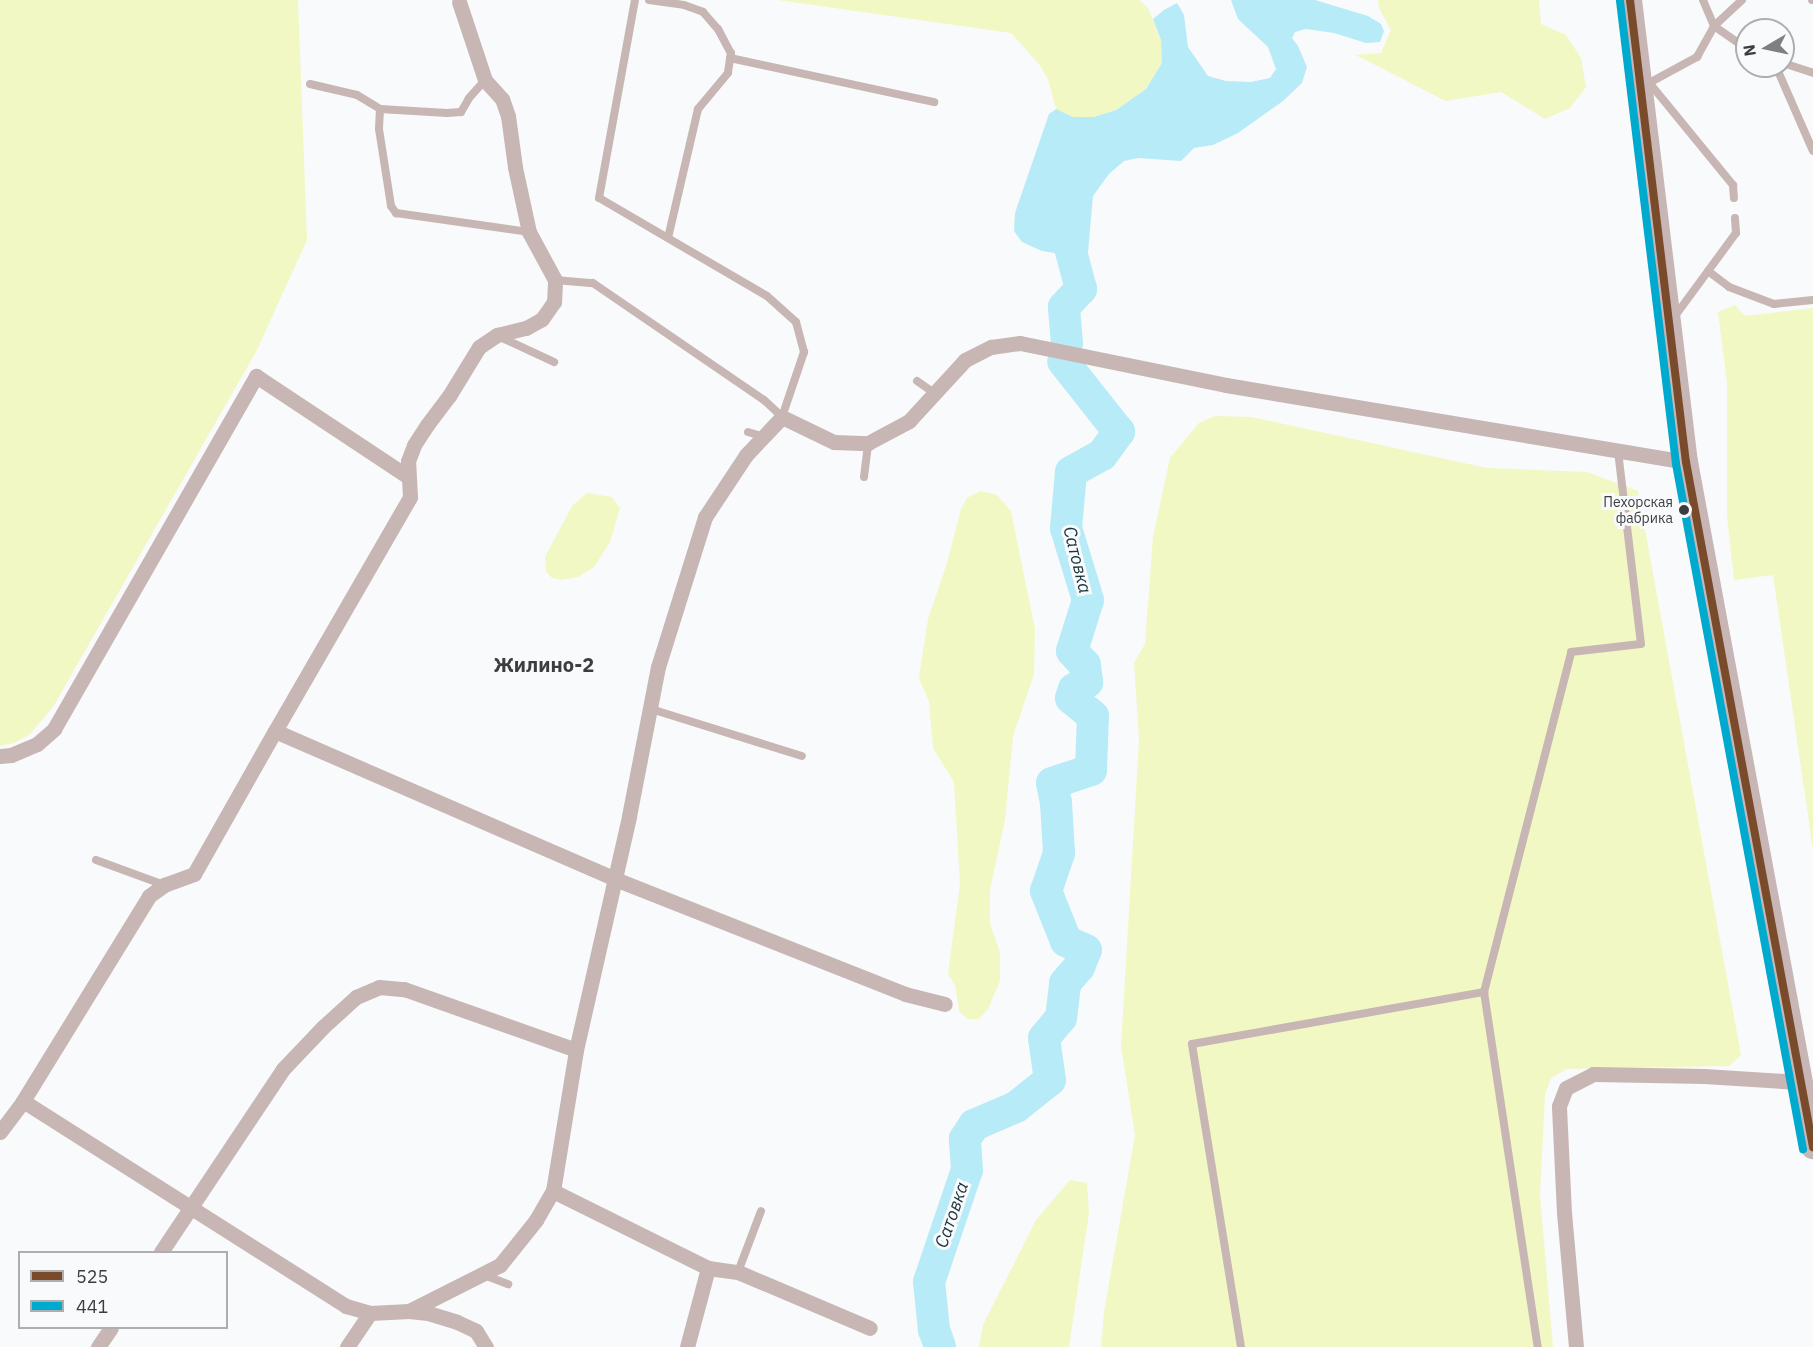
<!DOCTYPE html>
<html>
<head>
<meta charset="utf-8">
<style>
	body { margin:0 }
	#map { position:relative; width:1813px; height:1347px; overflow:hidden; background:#f9fafb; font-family:"IBM Plex Sans",sans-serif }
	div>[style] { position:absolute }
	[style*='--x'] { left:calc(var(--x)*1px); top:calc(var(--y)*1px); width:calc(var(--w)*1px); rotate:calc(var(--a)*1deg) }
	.green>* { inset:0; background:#f1f8c3 }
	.water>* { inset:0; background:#b7ebf8 }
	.river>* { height:32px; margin:-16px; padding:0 16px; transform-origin:16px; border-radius:16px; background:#b7ebf8 }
	.lane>* { height:8px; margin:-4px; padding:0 4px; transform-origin:4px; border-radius:4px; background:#c7b6b4 }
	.street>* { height:15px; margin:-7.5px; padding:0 7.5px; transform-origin:7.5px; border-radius:7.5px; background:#c7b6b4 }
	.primary>* { height:24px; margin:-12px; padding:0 12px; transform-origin:12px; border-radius:12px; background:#c7b6b5 }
	.bus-1>* { height:8px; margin:-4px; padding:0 4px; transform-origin:4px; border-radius:4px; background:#7a4b2a }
	.bus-2>* { height:8px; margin:-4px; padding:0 4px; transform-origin:4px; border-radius:4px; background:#00a9ce }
	.dots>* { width:16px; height:16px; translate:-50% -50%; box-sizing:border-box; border:3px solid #f8fafc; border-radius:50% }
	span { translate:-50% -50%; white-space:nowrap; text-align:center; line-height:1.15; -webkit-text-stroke:6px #f8fafc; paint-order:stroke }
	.bus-label { font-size:14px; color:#3c3d3e }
	.right { translate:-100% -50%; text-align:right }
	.water-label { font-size:18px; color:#1c343a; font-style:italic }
	.quarter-label { font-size:20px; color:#3c3d3e; font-weight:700 }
	.legend { position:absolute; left:18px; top:1251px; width:210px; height:78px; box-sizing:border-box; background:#f8fafc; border:2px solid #adaeb0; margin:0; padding:8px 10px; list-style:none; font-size:18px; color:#3c3d3e }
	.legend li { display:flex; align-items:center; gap:12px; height:30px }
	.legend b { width:30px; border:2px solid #adaeb0 }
	.north { position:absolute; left:1735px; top:18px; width:60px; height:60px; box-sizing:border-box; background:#f8fafc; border:2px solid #adaeb0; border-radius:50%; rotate:261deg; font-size:16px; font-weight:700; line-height:24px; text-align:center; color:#3c3d3e }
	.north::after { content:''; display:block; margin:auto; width:21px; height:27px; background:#7e7f80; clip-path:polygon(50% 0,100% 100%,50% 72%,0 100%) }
</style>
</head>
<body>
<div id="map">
	<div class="green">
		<i style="clip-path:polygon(0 0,298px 0,307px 240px,257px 350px,53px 707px,30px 734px,14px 743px,0 746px)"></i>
		<i style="clip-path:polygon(778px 0,1139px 0,1148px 8px,1161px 40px,1162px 63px,1146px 89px,1116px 110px,1094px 117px,1073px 117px,1056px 109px,1048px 79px,1039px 64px,1011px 33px)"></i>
		<i style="clip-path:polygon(1378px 0,1539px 0,1541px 24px,1566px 35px,1581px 58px,1586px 87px,1570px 108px,1545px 119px,1501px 92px,1446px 101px,1332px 43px,1355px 55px,1381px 53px,1391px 30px,1379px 8px)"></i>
		<i style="clip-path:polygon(1735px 305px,1745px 316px,1813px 308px,1813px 850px,1773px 575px,1734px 580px,1727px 517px,1727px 383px,1718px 312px)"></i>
		<i style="clip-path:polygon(1215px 416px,1251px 417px,1487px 468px,1587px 472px,1638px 491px,1741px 1055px,1729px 1066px,1567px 1069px,1551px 1078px,1545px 1094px,1540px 1195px,1553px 1347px,1101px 1347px,1104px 1312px,1135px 1135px,1121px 1046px,1139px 740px,1134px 663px,1145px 644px,1153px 537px,1170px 458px,1199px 423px)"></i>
		<i style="clip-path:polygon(980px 491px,997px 495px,1011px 511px,1035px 629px,1034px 674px,1013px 736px,1005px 820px,990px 890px,990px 924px,1000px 952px,1000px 981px,988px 1009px,979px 1019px,968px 1019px,959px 1011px,955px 985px,948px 974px,960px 884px,954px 782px,933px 748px,929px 702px,919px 678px,928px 619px,947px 563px,961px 509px,967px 498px)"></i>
		<i style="clip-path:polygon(587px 493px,612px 497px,620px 508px,610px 542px,594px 567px,578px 577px,562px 580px,552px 578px,546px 571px,545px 557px,572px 506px)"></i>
		<i style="clip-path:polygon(1070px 1180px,1087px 1183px,1089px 1213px,1069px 1347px,979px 1347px,983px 1325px,1036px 1220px)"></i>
	</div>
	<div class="water">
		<i style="clip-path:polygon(1231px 0,1315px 0,1368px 16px,1381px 24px,1384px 31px,1380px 42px,1366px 43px,1334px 33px,1306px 29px,1295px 32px,1292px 38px,1298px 46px,1307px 67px,1302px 83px,1283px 101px,1238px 133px,1213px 145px,1194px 148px,1181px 161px,1138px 158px,1124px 161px,1109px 174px,1093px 196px,1087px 263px,1081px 266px,1060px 254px,1042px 251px,1022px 242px,1014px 231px,1015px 213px,1049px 114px,1056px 109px,1073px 117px,1094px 117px,1116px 110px,1146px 89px,1162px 63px,1161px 40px,1153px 19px,1164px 10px,1177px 3px,1184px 15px,1188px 47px,1208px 76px,1226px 81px,1251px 82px,1270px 78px,1276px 69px,1268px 47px,1238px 19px)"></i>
	</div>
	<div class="river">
		<i style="--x:1067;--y:343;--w:36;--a:-95"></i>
		<i style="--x:1064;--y:307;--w:25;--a:-47"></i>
		<i style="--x:1081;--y:289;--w:47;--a:-104.9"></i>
		<i style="--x:1069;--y:244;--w:23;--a:-90"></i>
		<i style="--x:940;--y:1347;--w:18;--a:-109"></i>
		<i style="--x:934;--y:1330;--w:48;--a:-95.9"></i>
		<i style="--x:929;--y:1282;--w:118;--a:-71.3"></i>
		<i style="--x:967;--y:1170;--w:31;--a:-94"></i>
		<i style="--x:965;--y:1139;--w:17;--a:-57"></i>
		<i style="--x:974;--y:1125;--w:46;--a:-23.2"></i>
		<i style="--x:1016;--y:1107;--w:43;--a:-38.5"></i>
		<i style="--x:1050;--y:1080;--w:42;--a:-98.1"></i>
		<i style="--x:1044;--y:1038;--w:26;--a:-50"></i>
		<i style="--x:1061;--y:1018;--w:35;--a:-83"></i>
		<i style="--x:1065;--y:983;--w:21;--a:-49"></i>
		<i style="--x:1079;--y:967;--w:18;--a:-68"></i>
		<i style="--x:1086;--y:950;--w:22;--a:-156"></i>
		<i style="--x:1066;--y:941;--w:54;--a:-111.8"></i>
		<i style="--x:1046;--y:891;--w:40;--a:-71.1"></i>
		<i style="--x:1059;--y:853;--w:50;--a:-93.4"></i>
		<i style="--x:1056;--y:803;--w:20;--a:-101"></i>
		<i style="--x:1052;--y:783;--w:41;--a:-18.4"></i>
		<i style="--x:1091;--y:770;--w:54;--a:-87.9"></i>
		<i style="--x:1093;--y:716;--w:28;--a:-141"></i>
		<i style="--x:1071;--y:698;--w:9;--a:-72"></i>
		<i style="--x:1074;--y:689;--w:15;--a:-28"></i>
		<i style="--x:1087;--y:682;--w:17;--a:-97"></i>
		<i style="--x:1085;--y:665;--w:19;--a:-133"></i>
		<i style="--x:1072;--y:651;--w:53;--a:-72.6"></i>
		<i style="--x:1088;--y:600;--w:75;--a:-107"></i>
		<i style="--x:1066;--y:528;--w:56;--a:-84.9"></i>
		<i style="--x:1071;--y:472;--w:35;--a:-29"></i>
		<i style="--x:1102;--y:455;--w:29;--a:-54"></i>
		<i style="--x:1119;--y:432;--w:90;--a:-128.3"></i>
	</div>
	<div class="lane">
		<i style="--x:649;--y:0;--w:35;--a:8"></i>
		<i style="--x:684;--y:5;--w:20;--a:20"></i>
		<i style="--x:703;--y:12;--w:23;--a:49"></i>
		<i style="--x:718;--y:29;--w:27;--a:62"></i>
		<i style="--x:731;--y:53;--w:20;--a:99"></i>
		<i style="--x:728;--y:73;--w:47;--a:129.8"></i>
		<i style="--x:698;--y:109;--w:132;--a:103.1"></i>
		<i style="--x:1742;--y:0;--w:38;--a:137"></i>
		<i style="--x:1714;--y:26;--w:40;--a:34.9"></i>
		<i style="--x:1812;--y:0;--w:1;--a:0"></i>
		<i style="--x:730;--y:58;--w:209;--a:12.2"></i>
		<i style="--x:1783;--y:63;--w:32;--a:18"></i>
		<i style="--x:1771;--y:66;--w:9;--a:36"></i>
		<i style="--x:1778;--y:71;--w:87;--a:66.4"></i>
		<i style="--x:1647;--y:80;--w:136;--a:50.7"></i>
		<i style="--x:1733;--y:185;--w:13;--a:86"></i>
		<i style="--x:1649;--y:83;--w:55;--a:-28.4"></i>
		<i style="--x:1697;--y:57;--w:35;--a:-61"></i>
		<i style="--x:1714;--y:26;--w:28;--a:-113"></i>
		<i style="--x:310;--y:84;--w:48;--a:13.2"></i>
		<i style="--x:357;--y:95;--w:27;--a:31"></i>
		<i style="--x:380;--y:109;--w:67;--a:3.4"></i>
		<i style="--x:447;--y:113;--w:14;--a:-4"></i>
		<i style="--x:461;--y:112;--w:16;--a:-60"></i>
		<i style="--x:469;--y:98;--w:24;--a:-48"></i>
		<i style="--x:380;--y:109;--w:20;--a:93"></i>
		<i style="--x:379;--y:129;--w:78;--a:81.1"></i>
		<i style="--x:391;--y:206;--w:9;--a:54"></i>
		<i style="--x:396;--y:213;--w:134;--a:8.1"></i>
		<i style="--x:1708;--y:271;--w:26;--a:37"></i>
		<i style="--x:1729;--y:287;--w:48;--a:20.7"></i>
		<i style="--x:1774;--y:304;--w:39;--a:-6"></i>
		<i style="--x:555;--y:280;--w:38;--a:5"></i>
		<i style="--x:593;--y:283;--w:207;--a:34.4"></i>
		<i style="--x:764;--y:400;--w:25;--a:43"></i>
		<i style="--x:782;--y:417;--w:69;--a:-71.3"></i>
		<i style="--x:804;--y:352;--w:31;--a:-105"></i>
		<i style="--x:796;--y:322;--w:39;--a:-138"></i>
		<i style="--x:767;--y:296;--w:194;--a:-149.7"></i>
		<i style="--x:599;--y:198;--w:201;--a:-79.7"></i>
		<i style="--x:1675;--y:316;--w:103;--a:-53.7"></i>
		<i style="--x:1736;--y:233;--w:15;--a:-94"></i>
		<i style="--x:498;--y:336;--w:62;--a:24.9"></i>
		<i style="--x:917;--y:381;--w:21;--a:35"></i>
		<i style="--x:748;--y:432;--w:17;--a:17"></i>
		<i style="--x:864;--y:477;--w:34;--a:-83"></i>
		<i style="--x:651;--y:709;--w:158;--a:17.3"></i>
		<i style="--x:96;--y:860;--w:72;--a:20.2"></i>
		<i style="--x:1484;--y:992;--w:359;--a:81.4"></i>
		<i style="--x:738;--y:1272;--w:65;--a:-69.3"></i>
		<i style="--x:484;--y:1275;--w:26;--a:21"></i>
		<i style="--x:1241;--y:1347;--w:307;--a:-99.2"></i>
		<i style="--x:1192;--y:1044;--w:297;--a:-10.1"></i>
		<i style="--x:1484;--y:992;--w:351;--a:-75.6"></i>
		<i style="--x:1571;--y:652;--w:70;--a:-6.5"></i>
		<i style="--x:1641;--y:644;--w:194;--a:-96.8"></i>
	</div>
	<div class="street">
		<i style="--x:275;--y:731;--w:270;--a:-60"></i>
		<i style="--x:410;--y:497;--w:36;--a:-93"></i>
		<i style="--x:408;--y:461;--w:17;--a:-69"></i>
		<i style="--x:414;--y:445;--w:24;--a:-57"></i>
		<i style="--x:427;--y:425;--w:36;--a:-53"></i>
		<i style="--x:449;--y:396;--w:57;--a:-58.5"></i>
		<i style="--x:479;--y:347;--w:22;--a:-34"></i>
		<i style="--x:497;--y:335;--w:30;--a:-14"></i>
		<i style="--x:526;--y:328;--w:18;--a:-29"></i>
		<i style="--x:542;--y:319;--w:21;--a:-55"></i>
		<i style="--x:554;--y:302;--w:22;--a:-87"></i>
		<i style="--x:555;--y:280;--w:55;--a:-118.4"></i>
		<i style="--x:529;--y:232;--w:66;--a:-102.2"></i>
		<i style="--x:515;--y:167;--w:51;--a:-97.8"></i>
		<i style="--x:508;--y:116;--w:18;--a:-109"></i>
		<i style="--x:502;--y:99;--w:25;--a:-132"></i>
		<i style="--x:485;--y:80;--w:82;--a:-108.4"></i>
		<i style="--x:0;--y:756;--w:11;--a:-5"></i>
		<i style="--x:11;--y:755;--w:28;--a:-23"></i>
		<i style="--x:37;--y:744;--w:23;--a:-41"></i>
		<i style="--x:54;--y:729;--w:407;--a:-60.2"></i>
		<i style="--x:256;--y:376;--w:181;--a:33.5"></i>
		<i style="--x:23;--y:1101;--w:383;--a:32.4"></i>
		<i style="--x:346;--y:1306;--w:25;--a:16"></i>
		<i style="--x:370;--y:1313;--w:39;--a:-3"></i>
		<i style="--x:409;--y:1311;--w:102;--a:-26.8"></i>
		<i style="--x:500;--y:1265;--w:58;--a:-51.3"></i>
		<i style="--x:536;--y:1220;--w:34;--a:-60"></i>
		<i style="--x:553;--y:1191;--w:173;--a:26.4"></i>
		<i style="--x:708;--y:1268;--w:30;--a:8"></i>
		<i style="--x:738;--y:1272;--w:143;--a:23"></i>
		<i style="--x:0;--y:1132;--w:39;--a:-53"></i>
		<i style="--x:23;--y:1101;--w:241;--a:-58.4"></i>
		<i style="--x:149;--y:896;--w:19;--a:-36"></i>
		<i style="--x:164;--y:885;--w:32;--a:-20"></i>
		<i style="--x:194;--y:874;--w:164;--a:-60.5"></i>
		<i style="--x:275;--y:731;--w:371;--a:23.5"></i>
		<i style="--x:615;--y:879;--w:312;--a:21.6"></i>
		<i style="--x:905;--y:994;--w:41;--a:14"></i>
		<i style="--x:553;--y:1191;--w:143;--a:-80.7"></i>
		<i style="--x:576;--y:1050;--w:240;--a:-77.2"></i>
		<i style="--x:629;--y:816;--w:152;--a:-79"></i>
		<i style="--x:658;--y:667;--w:157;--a:-72.6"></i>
		<i style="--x:705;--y:517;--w:74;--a:-56.5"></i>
		<i style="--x:746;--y:455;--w:52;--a:-46.5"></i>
		<i style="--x:782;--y:417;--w:58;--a:25.7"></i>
		<i style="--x:834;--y:442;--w:34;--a:2"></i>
		<i style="--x:868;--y:443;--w:47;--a:-28.2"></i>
		<i style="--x:909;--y:421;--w:83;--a:-47.4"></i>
		<i style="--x:965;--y:360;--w:29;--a:-27"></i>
		<i style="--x:991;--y:347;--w:29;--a:-8"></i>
		<i style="--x:1020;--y:343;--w:210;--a:11.5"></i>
		<i style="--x:1226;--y:385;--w:466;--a:9.5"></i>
		<i style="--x:161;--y:1252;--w:220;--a:-56.3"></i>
		<i style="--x:283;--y:1069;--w:58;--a:-46.4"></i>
		<i style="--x:323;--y:1027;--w:45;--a:-42.3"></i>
		<i style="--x:356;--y:997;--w:25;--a:-23"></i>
		<i style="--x:379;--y:987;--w:25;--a:5"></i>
		<i style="--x:404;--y:989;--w:182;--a:19.5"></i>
		<i style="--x:409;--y:1311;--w:19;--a:6"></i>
		<i style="--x:428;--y:1313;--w:30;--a:17"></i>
		<i style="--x:457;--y:1322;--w:21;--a:25"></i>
		<i style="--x:476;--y:1331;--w:19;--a:58"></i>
		<i style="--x:98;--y:1347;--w:23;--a:-56"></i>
		<i style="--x:347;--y:1347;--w:41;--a:-55.9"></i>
		<i style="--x:687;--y:1347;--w:82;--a:-75.1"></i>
		<i style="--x:1576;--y:1347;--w:135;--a:-95.1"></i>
		<i style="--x:1564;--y:1213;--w:107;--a:-92.7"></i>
		<i style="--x:1559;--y:1106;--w:19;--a:-69"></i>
		<i style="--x:1566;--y:1088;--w:30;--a:-27"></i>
		<i style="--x:1593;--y:1074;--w:111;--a:1"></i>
		<i style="--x:1704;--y:1076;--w:95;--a:3.6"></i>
	</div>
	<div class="primary">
		<i style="--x:1630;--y:0;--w:465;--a:83.1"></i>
		<i style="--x:1686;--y:462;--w:697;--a:79.5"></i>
	</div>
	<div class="bus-1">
		<i style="--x:1630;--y:0;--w:465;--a:83.1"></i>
		<i style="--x:1686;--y:462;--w:697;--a:79.5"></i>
	</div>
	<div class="bus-2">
		<i style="--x:1620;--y:1;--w:466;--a:83.1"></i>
		<i style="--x:1676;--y:464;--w:697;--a:79.5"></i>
	</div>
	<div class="dots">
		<i style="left:1684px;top:510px;background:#3c3d3e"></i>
	</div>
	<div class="bus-label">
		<span class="right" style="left:1673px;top:510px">Пехорская<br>фабрика</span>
	</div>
	<div class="water-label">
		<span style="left:1077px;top:560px;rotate:76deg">Сатовка</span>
		<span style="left:952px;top:1215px;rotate:-71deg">Сатовка</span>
	</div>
	<div class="quarter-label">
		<span style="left:544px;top:664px">Жилино-2</span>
	</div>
	<ul class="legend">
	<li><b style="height:8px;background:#7a4b2a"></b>525</li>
	<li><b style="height:8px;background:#00a9ce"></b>441</li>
	</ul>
	<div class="north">N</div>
</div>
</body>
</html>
